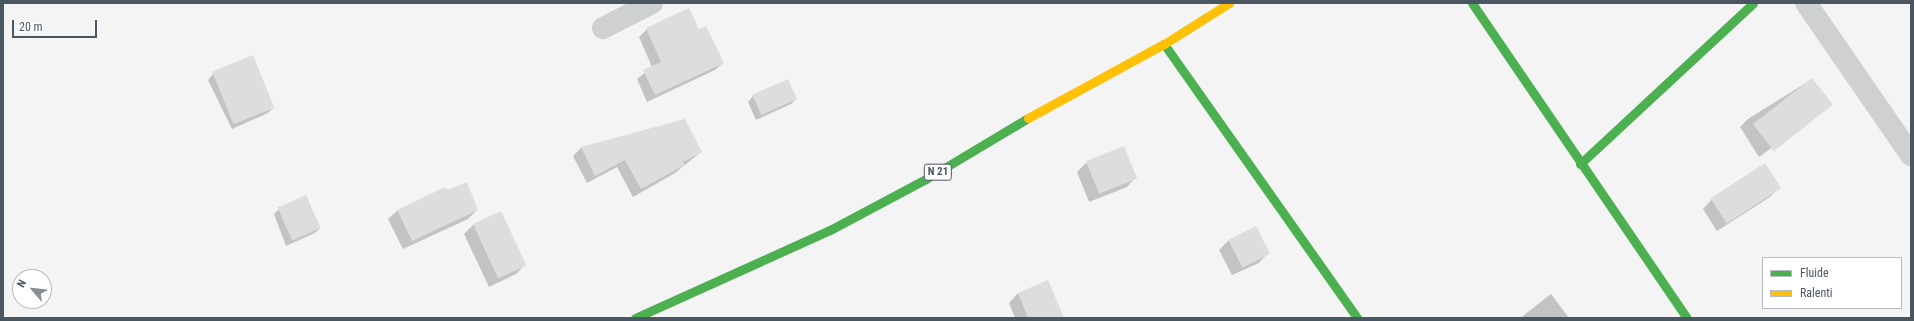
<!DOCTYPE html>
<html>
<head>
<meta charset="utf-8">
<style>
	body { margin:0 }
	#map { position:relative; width:1914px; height:321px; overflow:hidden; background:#f4f4f4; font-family:"Roboto Condensed",sans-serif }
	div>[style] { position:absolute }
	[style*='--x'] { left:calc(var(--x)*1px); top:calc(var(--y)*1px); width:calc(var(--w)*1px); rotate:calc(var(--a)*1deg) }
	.shadow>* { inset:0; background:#0003 }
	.building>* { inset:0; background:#ddddde; transform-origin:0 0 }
	.street>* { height:22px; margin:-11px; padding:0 11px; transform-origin:11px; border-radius:11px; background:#ced0d2 }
	.fast>* { height:9px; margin:-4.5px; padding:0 4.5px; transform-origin:4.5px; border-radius:4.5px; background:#4caf50 }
	.slow>* { height:9px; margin:-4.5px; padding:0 4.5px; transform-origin:4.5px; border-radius:4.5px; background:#ffc107 }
	span { translate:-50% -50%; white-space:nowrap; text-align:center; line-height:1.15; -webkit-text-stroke:3px #fff; paint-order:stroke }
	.shield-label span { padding:1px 3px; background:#fff; border:1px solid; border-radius:3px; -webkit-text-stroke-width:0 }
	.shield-label { font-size:11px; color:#4a5661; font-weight:700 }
	.frame { position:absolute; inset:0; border:4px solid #4a5661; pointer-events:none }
	.legend { position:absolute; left:1762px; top:257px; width:140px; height:52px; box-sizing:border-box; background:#fff; border:1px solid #b7bbc0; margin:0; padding:5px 7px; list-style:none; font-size:12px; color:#4a5661 }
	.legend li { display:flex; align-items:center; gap:8px; height:20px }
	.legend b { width:20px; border:1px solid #b7bbc0 }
	.north { position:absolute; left:12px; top:269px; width:40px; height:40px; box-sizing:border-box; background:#fff; border:1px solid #b7bbc0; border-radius:50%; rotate:298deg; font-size:11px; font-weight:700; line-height:16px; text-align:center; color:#4a5661 }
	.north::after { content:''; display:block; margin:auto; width:14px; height:18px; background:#868d94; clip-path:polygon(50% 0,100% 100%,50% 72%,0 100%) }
	.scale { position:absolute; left:12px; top:20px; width:85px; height:18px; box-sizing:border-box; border:2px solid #4a5661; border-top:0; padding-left:5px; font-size:12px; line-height:14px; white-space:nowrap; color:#4a5661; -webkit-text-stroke:3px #fff; paint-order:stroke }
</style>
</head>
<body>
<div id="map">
	<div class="shadow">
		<i style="clip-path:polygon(647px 29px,698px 31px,723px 63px,715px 70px,647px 102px,637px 79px,652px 67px,639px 37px)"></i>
		<i style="clip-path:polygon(213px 74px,273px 108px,268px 113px,232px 129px,208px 80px)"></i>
		<i style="clip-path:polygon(1812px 79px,1831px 105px,1759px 157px,1740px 127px,1748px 119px)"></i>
		<i style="clip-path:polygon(787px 81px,796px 99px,791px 104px,756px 120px,748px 102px,753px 96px)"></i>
		<i style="clip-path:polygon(684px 120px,701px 152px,675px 173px,633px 197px,617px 167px,587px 183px,573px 156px,581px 148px)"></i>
		<i style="clip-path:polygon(1086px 163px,1136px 177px,1127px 187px,1089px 202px,1077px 172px)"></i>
		<i style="clip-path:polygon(1780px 187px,1770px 197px,1717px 231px,1703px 209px,1712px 199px)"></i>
		<i style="clip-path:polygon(445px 188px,477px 210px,468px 219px,403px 249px,388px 219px,397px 211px)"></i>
		<i style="clip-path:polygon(279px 209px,320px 228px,315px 233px,286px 246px,274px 214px)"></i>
		<i style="clip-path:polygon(474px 224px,525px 265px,516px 274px,489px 287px,464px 234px)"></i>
		<i style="clip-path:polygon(1229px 240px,1268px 253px,1259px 263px,1232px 275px,1219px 250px)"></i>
		<i style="clip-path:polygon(1018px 293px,1057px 318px,1015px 318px,1009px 303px)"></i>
		<i style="clip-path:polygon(1551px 294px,1569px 318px,1521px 318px,1524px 315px)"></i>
	</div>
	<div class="building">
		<i style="clip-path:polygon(689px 8px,699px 29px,706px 26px,724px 63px,655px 95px,643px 70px,661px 62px,646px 28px)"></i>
		<i style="left:253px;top:55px;width:57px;height:44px;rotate:68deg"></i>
		<i style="left:1812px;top:78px;width:34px;height:75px;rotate:52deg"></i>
		<i style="left:788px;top:79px;width:22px;height:39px;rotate:66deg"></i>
		<i style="clip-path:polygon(685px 119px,702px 152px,683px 162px,685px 165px,641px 189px,625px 160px,595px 176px,581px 147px)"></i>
		<i style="left:1124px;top:146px;width:35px;height:41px;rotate:68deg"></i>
		<i style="left:1765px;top:163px;width:30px;height:65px;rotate:57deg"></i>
		<i style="clip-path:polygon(467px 182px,478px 210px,412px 241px,397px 210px,445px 187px,447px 190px)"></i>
		<i style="left:306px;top:195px;width:36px;height:31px;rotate:66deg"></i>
		<i style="left:501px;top:211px;width:60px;height:31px;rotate:65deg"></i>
		<i style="left:1256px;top:226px;width:31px;height:31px;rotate:63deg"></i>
		<i style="clip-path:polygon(1048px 280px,1064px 318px,1028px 318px,1018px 293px)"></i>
	</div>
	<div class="street">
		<i style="--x:1806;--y:3;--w:185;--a:55.4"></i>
		<i style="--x:603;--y:28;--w:55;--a:-27"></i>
	</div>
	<div class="fast">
		<i style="--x:1472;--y:3;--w:381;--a:55.7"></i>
		<i style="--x:1164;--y:44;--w:335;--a:54.8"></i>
		<i style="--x:1580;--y:164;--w:236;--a:-42.9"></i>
		<i style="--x:635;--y:318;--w:214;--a:-24.3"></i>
		<i style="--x:830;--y:230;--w:109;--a:-28"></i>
		<i style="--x:926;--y:179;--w:119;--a:-30.9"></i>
	</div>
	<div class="slow">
		<i style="--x:1028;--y:118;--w:155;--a:-28.6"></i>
		<i style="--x:1164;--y:44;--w:77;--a:-32.2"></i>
	</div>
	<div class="shield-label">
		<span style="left:938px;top:172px">N 21</span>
	</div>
	<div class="frame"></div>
	<ul class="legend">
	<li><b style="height:5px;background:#4caf50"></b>Fluide</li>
	<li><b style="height:5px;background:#ffc107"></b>Ralenti</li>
	</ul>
	<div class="north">N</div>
	<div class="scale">20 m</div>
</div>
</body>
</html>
